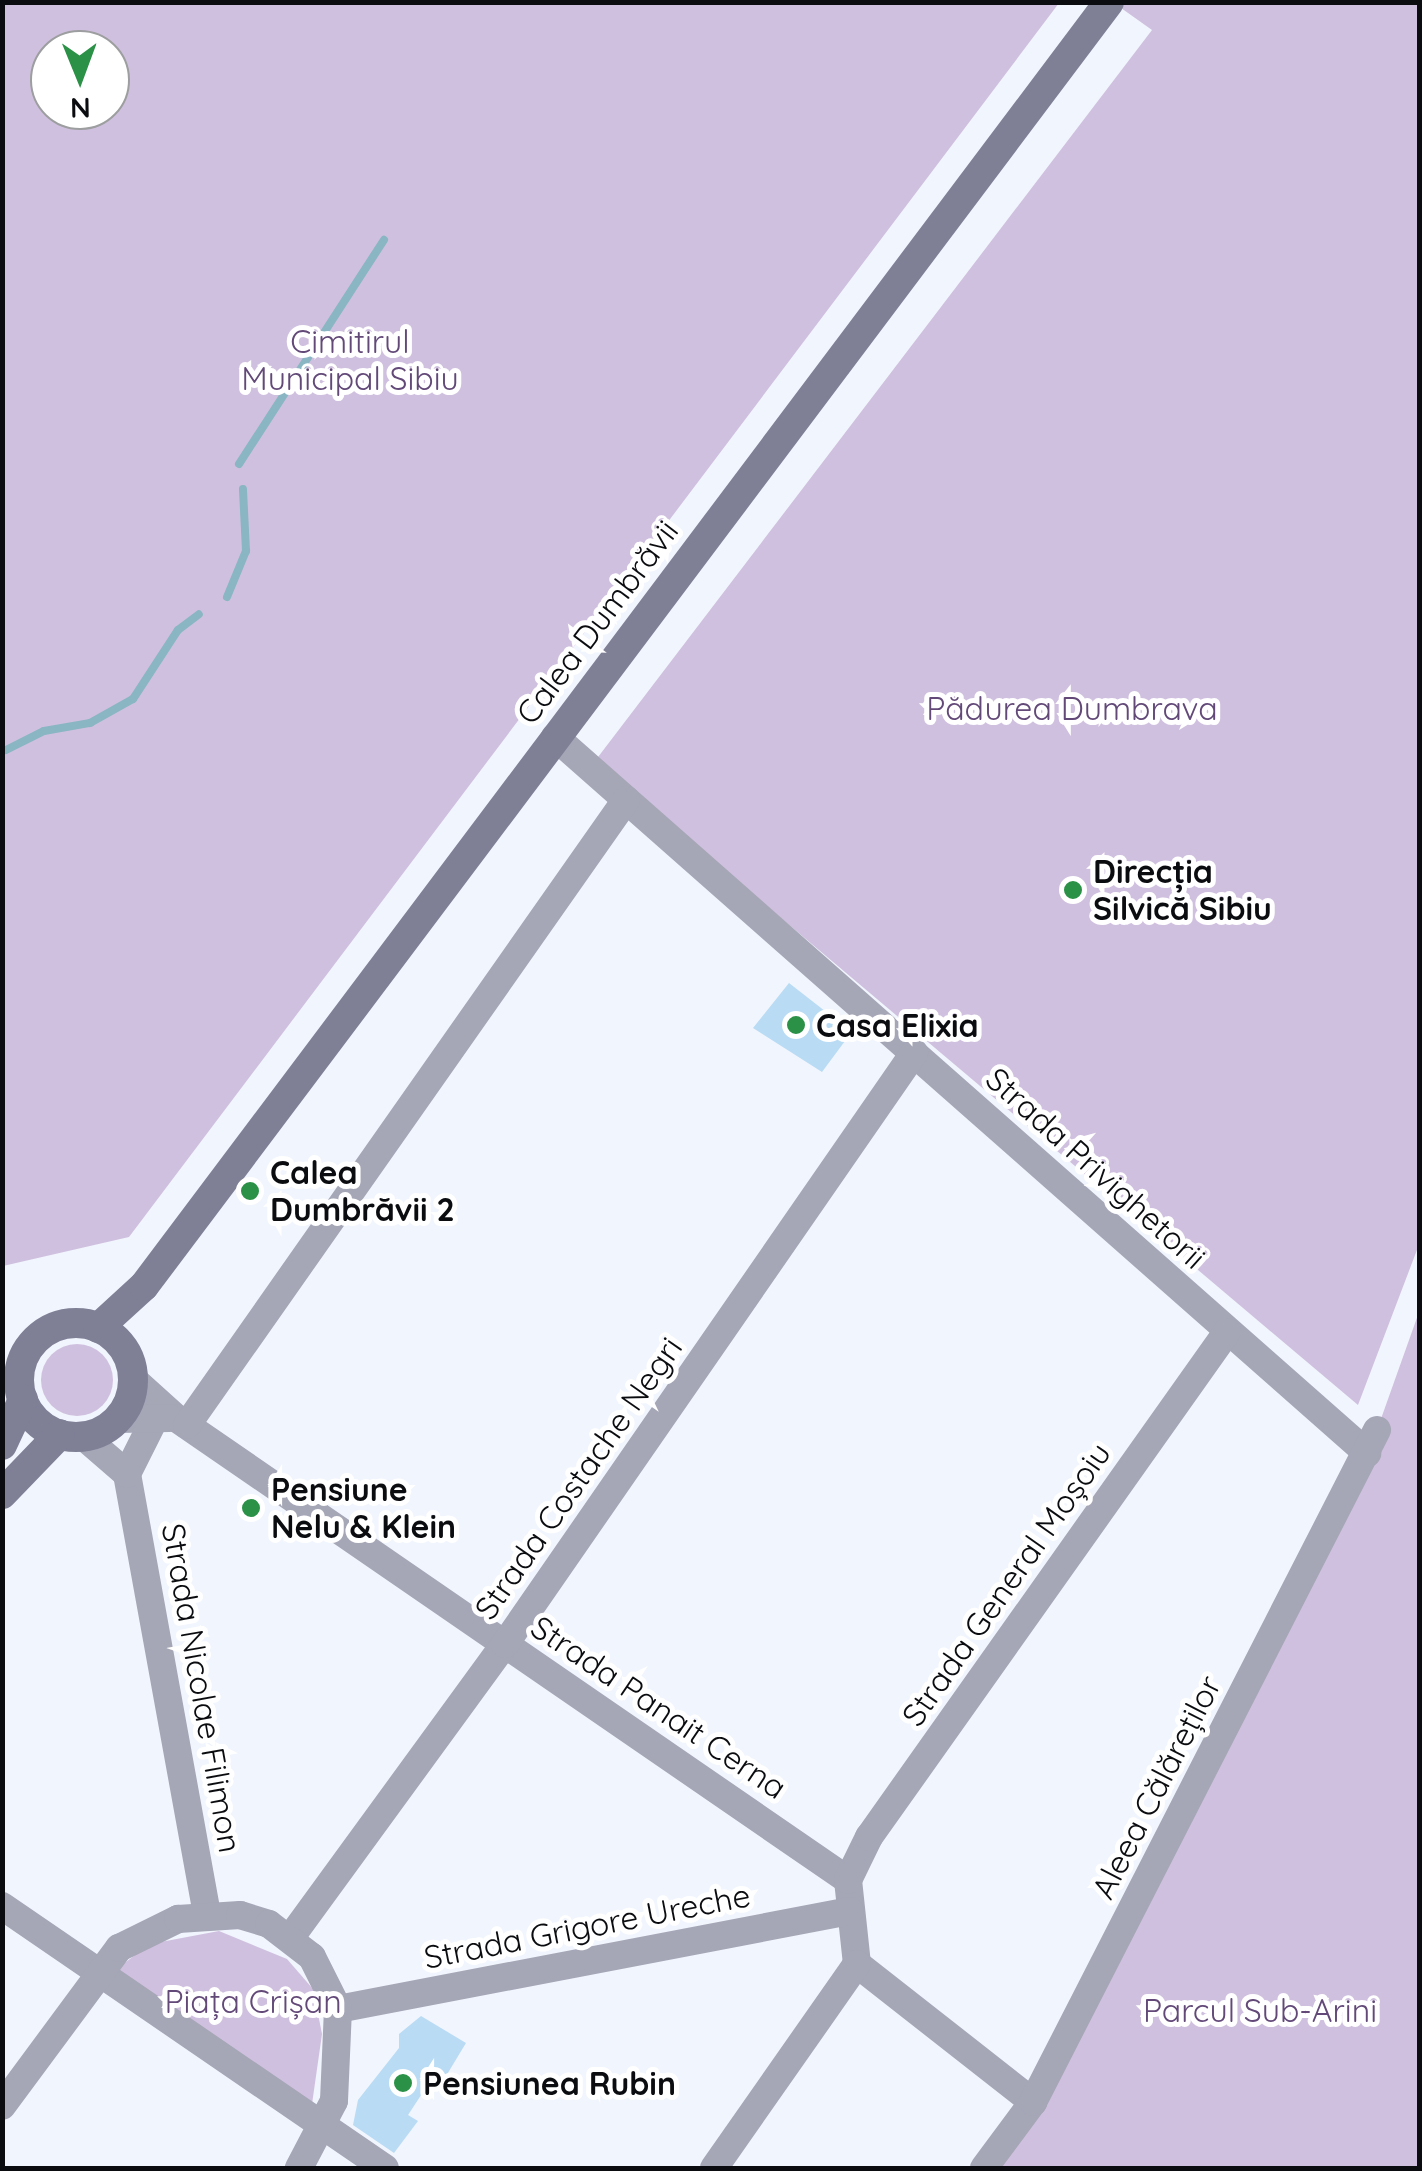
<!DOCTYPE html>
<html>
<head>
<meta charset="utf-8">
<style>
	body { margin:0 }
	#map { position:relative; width:1422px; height:2171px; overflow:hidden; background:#f1f5fd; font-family:Quicksand,sans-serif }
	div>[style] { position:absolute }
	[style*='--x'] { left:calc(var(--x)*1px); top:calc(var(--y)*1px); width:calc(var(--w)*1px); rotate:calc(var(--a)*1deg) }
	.green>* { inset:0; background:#d0c0df }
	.round { border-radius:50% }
	.stream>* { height:8px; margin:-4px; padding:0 4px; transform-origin:4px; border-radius:4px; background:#89b6c2 }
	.building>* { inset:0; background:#b9dbf4 }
	.street>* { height:28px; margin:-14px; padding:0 14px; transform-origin:14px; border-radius:14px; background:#a5a6b6 }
	.secondary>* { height:30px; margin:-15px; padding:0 15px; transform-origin:15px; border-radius:15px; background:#7f7f96 }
	.secondary>.ring { margin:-15px; padding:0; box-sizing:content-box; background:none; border:30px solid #7f7f96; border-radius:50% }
	.dots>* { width:28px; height:28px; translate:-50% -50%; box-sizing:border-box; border:5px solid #fff; border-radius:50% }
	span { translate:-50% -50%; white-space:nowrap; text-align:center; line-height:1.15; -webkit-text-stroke:10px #fff; paint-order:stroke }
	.park-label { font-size:32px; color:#624978 }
	.street-label { font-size:32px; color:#0b0c0f }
	.poi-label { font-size:32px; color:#0b0c0f; font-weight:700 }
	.left { translate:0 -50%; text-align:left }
	.frame { position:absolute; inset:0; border:5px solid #0b0c0f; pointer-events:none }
	.north { position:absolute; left:30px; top:30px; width:100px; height:100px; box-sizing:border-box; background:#fff; border:2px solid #9d9e9f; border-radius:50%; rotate:179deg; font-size:28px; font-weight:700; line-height:40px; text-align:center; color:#0b0c0f }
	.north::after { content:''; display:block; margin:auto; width:35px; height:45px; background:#2b9147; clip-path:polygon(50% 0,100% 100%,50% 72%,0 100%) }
</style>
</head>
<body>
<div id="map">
	<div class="green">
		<i style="clip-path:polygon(evenodd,3px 2px,1059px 3px,129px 1237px,3px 1266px,3px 2px,50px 50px,110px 50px,110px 110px,50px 110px,50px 50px)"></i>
		<i style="clip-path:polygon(1114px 3px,1419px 3px,1420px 1242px,1358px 1405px,595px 761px,1152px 30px)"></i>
		<i style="clip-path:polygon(1419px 1312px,1419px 2168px,984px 2168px,1377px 1430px)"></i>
		<i class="round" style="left:41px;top:1344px;width:72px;height:72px"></i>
		<i style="clip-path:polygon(219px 1931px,287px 1959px,313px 1989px,322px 2034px,312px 2104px,111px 1973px,150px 1944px)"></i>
	</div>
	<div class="stream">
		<i style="--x:239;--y:464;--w:267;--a:-57.1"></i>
		<i style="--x:227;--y:597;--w:50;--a:-67.6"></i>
		<i style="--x:246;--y:551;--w:62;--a:-92.8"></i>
		<i style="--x:6;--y:750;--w:42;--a:-26.6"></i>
		<i style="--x:44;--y:731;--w:47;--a:-9.9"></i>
		<i style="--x:90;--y:723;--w:49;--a:-29.2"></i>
		<i style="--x:133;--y:699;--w:82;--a:-56.9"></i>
		<i style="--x:178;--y:630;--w:26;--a:-37"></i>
	</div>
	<div class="building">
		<i style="clip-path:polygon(789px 983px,839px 1022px,832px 1031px,845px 1041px,822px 1072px,753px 1028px)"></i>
		<i style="clip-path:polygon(421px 2016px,466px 2043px,440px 2086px,431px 2080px,408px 2115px,418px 2121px,394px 2153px,353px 2125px,358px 2100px,399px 2048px,399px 2034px)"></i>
	</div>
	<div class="street">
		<i style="--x:555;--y:737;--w:1083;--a:41.4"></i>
		<i style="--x:133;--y:1379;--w:58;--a:42.2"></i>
		<i style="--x:176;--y:1418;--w:815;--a:34.51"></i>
		<i style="--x:848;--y:1880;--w:84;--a:83.9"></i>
		<i style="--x:857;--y:1964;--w:224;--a:38.1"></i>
		<i style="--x:155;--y:1418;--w:63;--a:116.6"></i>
		<i style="--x:127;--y:1474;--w:448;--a:79.7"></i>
		<i style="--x:119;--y:1419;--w:50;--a:-1.1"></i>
		<i style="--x:187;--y:1425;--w:764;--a:-54.92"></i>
		<i style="--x:83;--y:1436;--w:58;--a:40.8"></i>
		<i style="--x:848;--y:1880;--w:48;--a:-64"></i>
		<i style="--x:869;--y:1837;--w:619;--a:-54.67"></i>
		<i style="--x:2;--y:1906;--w:464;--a:34.4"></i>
		<i style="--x:291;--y:1937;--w:363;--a:-53.9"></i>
		<i style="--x:505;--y:1644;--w:719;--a:-55.31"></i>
		<i style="--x:338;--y:2009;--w:521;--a:-10.84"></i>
		<i style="--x:2;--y:2106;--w:197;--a:-53.5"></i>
		<i style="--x:119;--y:1948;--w:66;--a:-26.2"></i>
		<i style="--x:178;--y:1919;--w:62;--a:-3.7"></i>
		<i style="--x:240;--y:1915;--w:30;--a:17"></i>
		<i style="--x:269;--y:1924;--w:54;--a:37.5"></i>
		<i style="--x:312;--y:1957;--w:58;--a:63.4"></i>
		<i style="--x:338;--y:2009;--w:92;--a:92.5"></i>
		<i style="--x:334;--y:2101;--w:76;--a:117.6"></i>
		<i style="--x:714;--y:2168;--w:249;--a:-55"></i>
		<i style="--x:984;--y:2168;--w:82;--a:-53.4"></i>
		<i style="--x:1033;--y:2102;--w:755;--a:-62.89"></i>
	</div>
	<div class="secondary">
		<i class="ring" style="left:19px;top:1323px;width:84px;height:84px"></i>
		<i style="--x:98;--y:1328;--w:62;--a:-42.4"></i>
		<i style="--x:144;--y:1286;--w:1606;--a:-53.07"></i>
		<i style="--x:2;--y:1445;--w:50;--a:-65"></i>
		<i style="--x:2;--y:1494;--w:83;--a:-46"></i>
	</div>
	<div class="dots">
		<i style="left:1073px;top:890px;background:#2b9147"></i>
		<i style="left:796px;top:1025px;background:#2b9147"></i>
		<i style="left:250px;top:1191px;background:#2b9147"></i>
		<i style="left:251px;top:1508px;background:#2b9147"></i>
		<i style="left:403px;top:2083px;background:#2b9147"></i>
	</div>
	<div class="park-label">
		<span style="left:350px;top:360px">Cimitirul<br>Municipal Sibiu</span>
		<span style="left:1072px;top:708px">Pădurea Dumbrava</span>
		<span style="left:253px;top:2001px">Piața Crișan</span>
		<span style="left:1260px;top:2010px">Parcul Sub-Arini</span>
	</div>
	<div class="street-label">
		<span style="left:597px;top:622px;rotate:-53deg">Calea Dumbrăvii</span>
		<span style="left:1096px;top:1168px;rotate:42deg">Strada Privighetorii</span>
		<span style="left:578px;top:1478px;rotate:-55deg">Strada Costache Negri</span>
		<span style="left:1006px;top:1584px;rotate:-55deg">Strada General Moșoiu</span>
		<span style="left:202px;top:1688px;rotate:80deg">Strada Nicolae Filimon</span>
		<span style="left:659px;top:1707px;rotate:34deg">Strada Panait Cerna</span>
		<span style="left:1156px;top:1787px;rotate:-63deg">Aleea Călăreților</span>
		<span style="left:587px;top:1926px;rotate:-11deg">Strada Grigore Ureche</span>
	</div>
	<div class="poi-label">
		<span class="left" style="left:1093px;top:890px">Direcția<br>Silvică Sibiu</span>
		<span class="left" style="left:816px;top:1025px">Casa Elixia</span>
		<span class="left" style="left:270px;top:1191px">Calea<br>Dumbrăvii 2</span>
		<span class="left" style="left:271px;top:1508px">Pensiune<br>Nelu &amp; Klein</span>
		<span class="left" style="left:423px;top:2083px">Pensiunea Rubin</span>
	</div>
	<div class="frame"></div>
	<div class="north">N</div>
</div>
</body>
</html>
